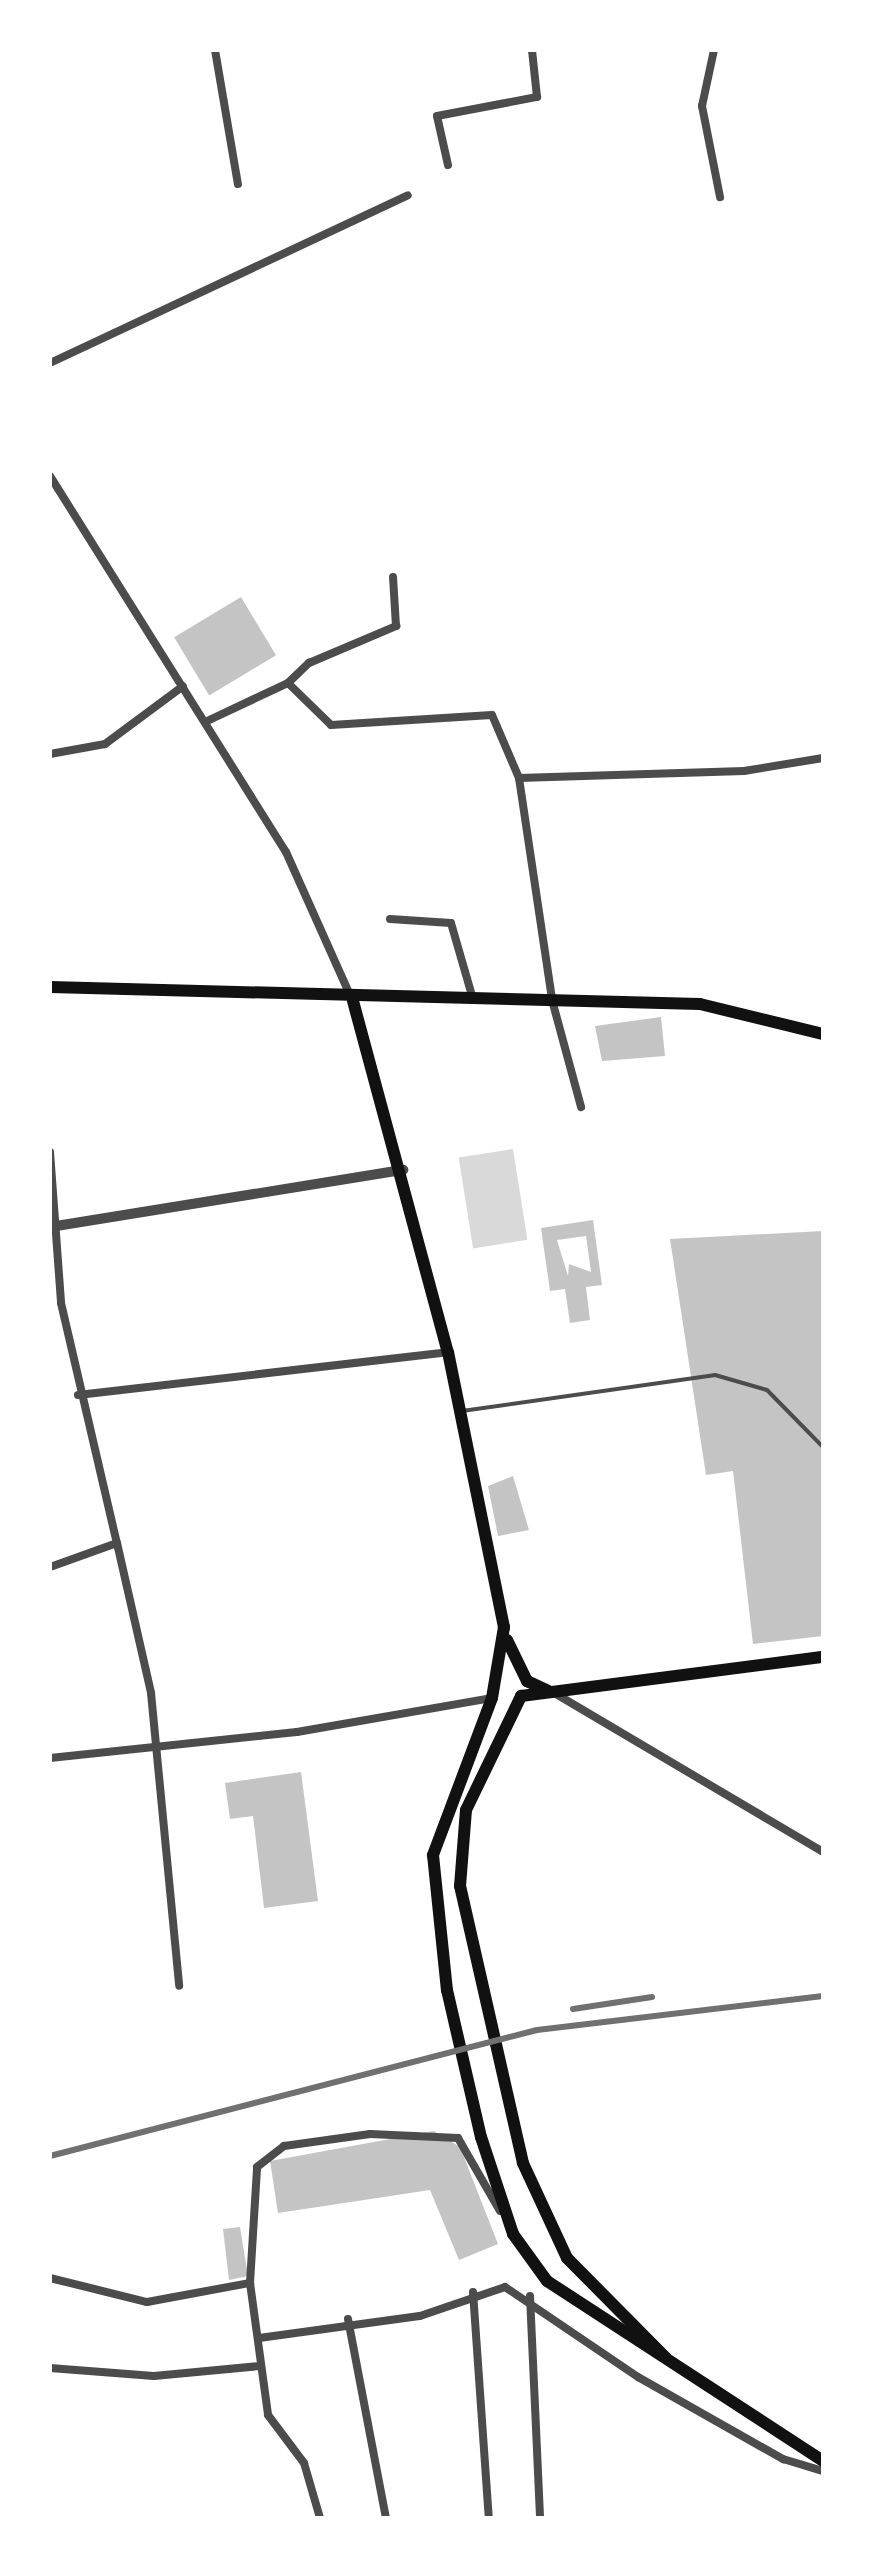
<!DOCTYPE html>
<html>
<head>
<meta charset="utf-8">
<style>
	body { margin:0 }
	#map { position:relative; width:873px; height:2568px; overflow:hidden; background:#fff; font-family:"Alegreya Sans",sans-serif }
	div>[style] { position:absolute }
	[style*='--x'] { left:calc(var(--x)*1px); top:calc(var(--y)*1px); width:calc(var(--w)*1px); rotate:calc(var(--a)*1deg) }
	.water>* { inset:0; background:#d9d9d9; transform-origin:0 0 }
	.building>* { inset:0; background:#c4c4c4; transform-origin:0 0 }
	.service>* { height:4px; margin:-2px; padding:0 2px; transform-origin:2px; border-radius:2px; background:#4c4c4c }
	.minor>* { height:8px; margin:-4px; padding:0 4px; transform-origin:4px; border-radius:4px; background:#4c4c4c }
	.tertiary>* { height:10px; margin:-5px; padding:0 5px; transform-origin:5px; border-radius:5px; background:#4c4c4c }
	.primary>* { height:12px; margin:-6px; padding:0 6px; transform-origin:6px; border-radius:6px; background:#111 }
	.rail>* { height:6px; margin:-3px; padding:0 3px; transform-origin:3px; border-radius:3px; background:#707070 }
	span { translate:-50% -50%; white-space:nowrap; text-align:center; line-height:1.15; -webkit-text-stroke:8px #fff; paint-order:stroke }
	.frame { position:absolute; inset:0; border:52px solid #fff; pointer-events:none }
</style>
</head>
<body>
<div id="map">
	<div class="water">
		<i style="left:513px;top:1149px;width:92px;height:55px;rotate:81deg"></i>
	</div>
	<div class="building">
		<i style="left:241px;top:597px;width:68px;height:78px;rotate:59deg"></i>
		<i style="clip-path:polygon(661px 1017px,665px 1056px,602px 1061px,595px 1026px)"></i>
		<i style="clip-path:polygon(evenodd,593px 1220px,602px 1285px,586px 1287px,590px 1320px,570px 1323px,565px 1289px,550px 1291px,541px 1228px,593px 1220px,586px 1236px,591px 1272px,569px 1264px,568px 1276px,557px 1240px,586px 1236px)"></i>
		<i style="clip-path:polygon(823px 1231px,823px 1636px,753px 1644px,733px 1471px,706px 1475px,670px 1239px)"></i>
		<i style="clip-path:polygon(513px 1476px,529px 1530px,498px 1536px,488px 1486px)"></i>
		<i style="clip-path:polygon(301px 1772px,318px 1901px,264px 1908px,253px 1816px,230px 1819px,225px 1783px)"></i>
		<i style="clip-path:polygon(434px 2131px,460px 2147px,498px 2244px,459px 2260px,430px 2190px,278px 2213px,270px 2161px)"></i>
		<i style="clip-path:polygon(240px 2227px,248px 2276px,229px 2280px,223px 2229px)"></i>
	</div>
	<div class="service">
		<i style="--x:462;--y:1411;--w:256;--a:-8.1"></i>
		<i style="--x:715;--y:1375;--w:54;--a:16.1"></i>
		<i style="--x:767;--y:1390;--w:80;--a:45.5"></i>
	</div>
	<div class="minor">
		<i style="--x:215;--y:50;--w:136;--a:80.3"></i>
		<i style="--x:714;--y:50;--w:57;--a:102.1"></i>
		<i style="--x:702;--y:106;--w:93;--a:78.8"></i>
		<i style="--x:448;--y:165;--w:50;--a:-102.7"></i>
		<i style="--x:437;--y:116;--w:102;--a:-10.8"></i>
		<i style="--x:537;--y:97;--w:47;--a:-96.1"></i>
		<i style="--x:50;--y:363;--w:395;--a:-25.1"></i>
		<i style="--x:50;--y:476;--w:444;--a:57.9"></i>
		<i style="--x:286;--y:852;--w:159;--a:65.9"></i>
		<i style="--x:288;--y:683;--w:29;--a:-44"></i>
		<i style="--x:309;--y:663;--w:95;--a:-23"></i>
		<i style="--x:396;--y:626;--w:49;--a:-93.5"></i>
		<i style="--x:205;--y:722;--w:92;--a:-25.2"></i>
		<i style="--x:288;--y:683;--w:60;--a:44.3"></i>
		<i style="--x:331;--y:725;--w:161;--a:-3.6"></i>
		<i style="--x:492;--y:715;--w:69;--a:66.8"></i>
		<i style="--x:519;--y:778;--w:224;--a:81.5"></i>
		<i style="--x:552;--y:1000;--w:111;--a:74.8"></i>
		<i style="--x:50;--y:754;--w:56;--a:-10.3"></i>
		<i style="--x:105;--y:744;--w:97;--a:-36.6"></i>
		<i style="--x:519;--y:778;--w:225;--a:-1.8"></i>
		<i style="--x:744;--y:771;--w:80;--a:-9.3"></i>
		<i style="--x:390;--y:919;--w:61;--a:3.8"></i>
		<i style="--x:451;--y:923;--w:79;--a:73.9"></i>
		<i style="--x:50;--y:1152;--w:151;--a:85.8"></i>
		<i style="--x:61;--y:1303;--w:246;--a:76.9"></i>
		<i style="--x:117;--y:1543;--w:71;--a:160.3"></i>
		<i style="--x:78;--y:1395;--w:372;--a:-6.6"></i>
		<i style="--x:117;--y:1543;--w:154;--a:77.2"></i>
		<i style="--x:151;--y:1693;--w:294;--a:84.5"></i>
		<i style="--x:556;--y:1694;--w:310;--a:30.6"></i>
		<i style="--x:50;--y:1758;--w:248;--a:-6"></i>
		<i style="--x:297;--y:1732;--w:197;--a:-9.9"></i>
		<i style="--x:50;--y:2278;--w:100;--a:13.9"></i>
		<i style="--x:147;--y:2302;--w:105;--a:-10.5"></i>
		<i style="--x:250;--y:2283;--w:133;--a:82.2"></i>
		<i style="--x:268;--y:2415;--w:60;--a:53.1"></i>
		<i style="--x:304;--y:2463;--w:57;--a:73.8"></i>
		<i style="--x:250;--y:2283;--w:116;--a:-86.5"></i>
		<i style="--x:257;--y:2167;--w:34;--a:-38"></i>
		<i style="--x:284;--y:2146;--w:87;--a:-7.9"></i>
		<i style="--x:370;--y:2134;--w:88;--a:2.6"></i>
		<i style="--x:458;--y:2138;--w:84;--a:60.1"></i>
		<i style="--x:473;--y:2292;--w:227;--a:86"></i>
		<i style="--x:530;--y:2296;--w:222;--a:87.4"></i>
		<i style="--x:348;--y:2319;--w:203;--a:79.2"></i>
		<i style="--x:259;--y:2338;--w:162;--a:-7.8"></i>
		<i style="--x:420;--y:2316;--w:90;--a:-18.8"></i>
		<i style="--x:505;--y:2287;--w:161;--a:34.1"></i>
		<i style="--x:638;--y:2377;--w:167;--a:29.5"></i>
		<i style="--x:783;--y:2459;--w:42;--a:16.7"></i>
		<i style="--x:50;--y:2368;--w:104;--a:4.4"></i>
		<i style="--x:154;--y:2376;--w:105;--a:-5.4"></i>
	</div>
	<div class="tertiary">
		<i style="--x:50;--y:1227;--w:358;--a:-9.2"></i>
	</div>
	<div class="primary">
		<i style="--x:50;--y:987;--w:650;--a:1.5"></i>
		<i style="--x:700;--y:1004;--w:127;--a:13.7"></i>
		<i style="--x:353;--y:1001;--w:364;--a:74.9"></i>
		<i style="--x:448;--y:1352;--w:281;--a:78.5"></i>
		<i style="--x:504;--y:1627;--w:72;--a:99.6"></i>
		<i style="--x:492;--y:1698;--w:168;--a:110.6"></i>
		<i style="--x:433;--y:1855;--w:136;--a:84.1"></i>
		<i style="--x:447;--y:1990;--w:151;--a:77"></i>
		<i style="--x:481;--y:2137;--w:102;--a:71.7"></i>
		<i style="--x:513;--y:2234;--w:58;--a:54.1"></i>
		<i style="--x:547;--y:2281;--w:330;--a:33.1"></i>
		<i style="--x:507;--y:1640;--w:46;--a:64"></i>
		<i style="--x:527;--y:1681;--w:23;--a:25"></i>
		<i style="--x:665;--y:2357;--w:139;--a:-134.7"></i>
		<i style="--x:567;--y:2258;--w:105;--a:-114.9"></i>
		<i style="--x:523;--y:2163;--w:284;--a:-102.8"></i>
		<i style="--x:460;--y:1886;--w:76;--a:-85.5"></i>
		<i style="--x:466;--y:1810;--w:127;--a:-64.2"></i>
		<i style="--x:521;--y:1696;--w:305;--a:-7.4"></i>
	</div>
	<div class="rail">
		<i style="--x:573;--y:2009;--w:80;--a:-8.6"></i>
		<i style="--x:50;--y:2156;--w:503;--a:-14.51"></i>
		<i style="--x:537;--y:2030;--w:288;--a:-6.8"></i>
	</div>
	<div class="frame"></div>
</div>
</body>
</html>
